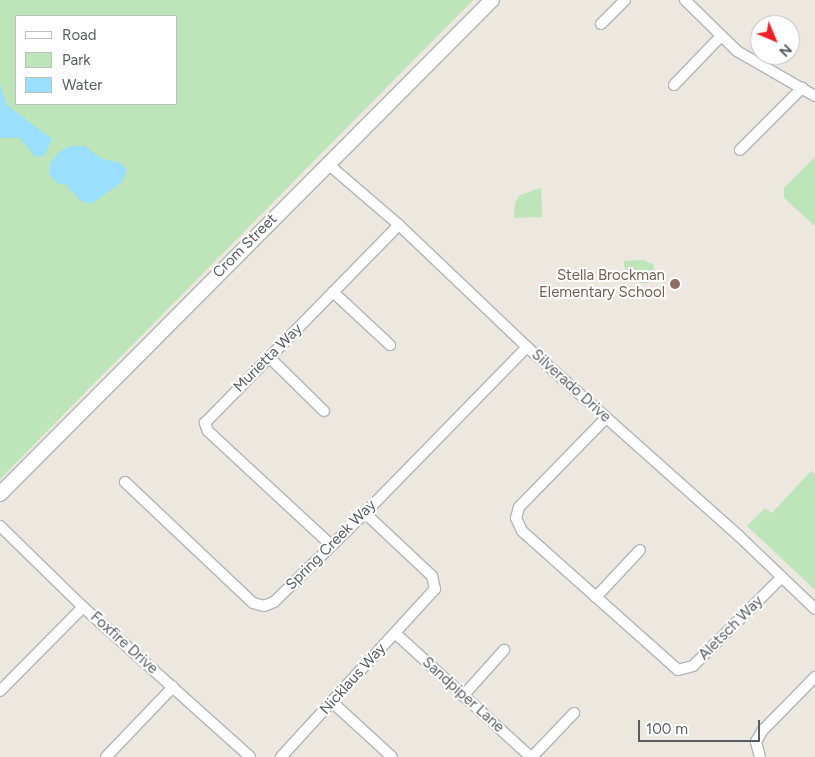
<!DOCTYPE html>
<html>
<head>
<meta charset="utf-8">
<style>
	body { margin:0 }
	#map { position:relative; width:815px; height:757px; overflow:hidden; background:#ece7df; font-family:Figtree,sans-serif }
	div>[style] { position:absolute }
	[style*='--x'] { left:calc(var(--x)*1px); top:calc(var(--y)*1px); width:calc(var(--w)*1px); rotate:calc(var(--a)*1deg) }
	.green>* { inset:0; background:#bee5b9 }
	.water>* { inset:0; background:#9bdfff }
	.roads { filter:drop-shadow(1px 0 #b2b6bb) drop-shadow(-1px 0 #b2b6bb) drop-shadow(0 1px #b2b6bb) drop-shadow(0 -1px #b2b6bb) }
	.street>* { height:10px; margin:-5px; padding:0 5px; transform-origin:5px; border-radius:5px; background:#fff }
	.secondary>* { height:14px; margin:-7px; padding:0 7px; transform-origin:7px; border-radius:7px; background:#fff }
	.dots>* { width:14px; height:14px; translate:-50% -50%; box-sizing:border-box; border:2px solid #fff; border-radius:50% }
	span { translate:-50% -50%; white-space:nowrap; text-align:center; line-height:1.15; -webkit-text-stroke:4px #fff; paint-order:stroke }
	.street-label { font-size:15px; color:#585d61 }
	.education-label { font-size:15px; color:#785e54 }
	.right { translate:-100% -50%; text-align:right }
	.legend { position:absolute; left:15px; top:15px; width:162px; height:90px; box-sizing:border-box; background:#fff; border:1px solid #bcbec0; margin:0; padding:6px 9px; list-style:none; font-size:15px; color:#585d61 }
	.legend li { display:flex; align-items:center; gap:10px; height:25px }
	.legend b { width:25px; border:1px solid #bcbec0 }
	.north { position:absolute; left:750px; top:15px; width:50px; height:50px; box-sizing:border-box; background:#fff; border:1px solid #bcbec0; border-radius:50%; rotate:135deg; font-size:14px; font-weight:700; line-height:20px; text-align:center; color:#585d61 }
	.north::after { content:''; display:block; margin:auto; width:18px; height:22px; background:#ef2229; clip-path:polygon(50% 0,100% 100%,50% 72%,0 100%) }
	.scale { position:absolute; left:638px; top:720px; width:122px; height:22px; box-sizing:border-box; border:2px solid #585d61; border-top:0; padding-left:6px; font-size:15px; line-height:18px; white-space:nowrap; color:#585d61; -webkit-text-stroke:4px #fff; paint-order:stroke }
</style>
</head>
<body>
<div id="map">
	<div class="green">
		<i style="clip-path:polygon(evenodd,0 0,473px 0,0 479px,0 0,16px 16px,176px 16px,176px 104px,16px 104px,16px 16px)"></i>
		<i style="clip-path:polygon(815px 157px,815px 226px,784px 198px,784px 188px)"></i>
		<i style="clip-path:polygon(541px 188px,542px 217px,514px 218px,515px 203px,520px 195px)"></i>
		<i style="clip-path:polygon(643px 260px,653px 264px,655px 272px,661px 272px,649px 283px,640px 283px,624px 267px,624px 261px)"></i>
		<i style="clip-path:polygon(811px 471px,815px 474px,815px 590px,747px 526px,765px 508px,772px 513px)"></i>
	</div>
	<div class="water">
		<i style="clip-path:polygon(0 84px,7px 105px,52px 139px,44px 156px,35px 157px,20px 138px,0 138px)"></i>
		<i style="clip-path:polygon(85px 146px,102px 159px,121px 163px,127px 170px,121px 183px,91px 204px,81px 201px,65px 184px,58px 184px,49px 174px,50px 164px,59px 152px,70px 146px)"></i>
	</div>
	<div class="roads">
		<div class="street">
			<i style="--x:685;--y:0;--w:73;--a:44.4"></i>
			<i style="--x:737;--y:51;--w:90;--a:30"></i>
			<i style="--x:601;--y:24;--w:34;--a:-45"></i>
			<i style="--x:674;--y:85;--w:68;--a:-46.2"></i>
			<i style="--x:740;--y:150;--w:88;--a:-45"></i>
			<i style="--x:328;--y:164;--w:94;--a:40.7"></i>
			<i style="--x:399;--y:225;--w:177;--a:43.6"></i>
			<i style="--x:527;--y:347;--w:284;--a:41.7"></i>
			<i style="--x:739;--y:536;--w:105;--a:43.8"></i>
			<i style="--x:333;--y:292;--w:78;--a:42.9"></i>
			<i style="--x:269;--y:357;--w:77;--a:44.5"></i>
			<i style="--x:606;--y:418;--w:124;--a:134.3"></i>
			<i style="--x:519;--y:507;--w:11;--a:105"></i>
			<i style="--x:516;--y:518;--w:14;--a:65"></i>
			<i style="--x:522;--y:531;--w:209;--a:41.7"></i>
			<i style="--x:678;--y:670;--w:16;--a:-15"></i>
			<i style="--x:693;--y:666;--w:124;--a:-45"></i>
			<i style="--x:125;--y:482;--w:176;--a:43.4"></i>
			<i style="--x:253;--y:603;--w:11;--a:15"></i>
			<i style="--x:264;--y:606;--w:11;--a:-22"></i>
			<i style="--x:274;--y:602;--w:127;--a:-44.4"></i>
			<i style="--x:365;--y:513;--w:232;--a:-45.7"></i>
			<i style="--x:0;--y:526;--w:116;--a:44.3"></i>
			<i style="--x:83;--y:607;--w:224;--a:41.9"></i>
			<i style="--x:331;--y:545;--w:168;--a:-137.2"></i>
			<i style="--x:208;--y:431;--w:9;--a:-111"></i>
			<i style="--x:205;--y:423;--w:277;--a:-45.6"></i>
			<i style="--x:596;--y:597;--w:64;--a:-46.9"></i>
			<i style="--x:395;--y:633;--w:184;--a:42.4"></i>
			<i style="--x:0;--y:691;--w:118;--a:-45.3"></i>
			<i style="--x:463;--y:696;--w:62;--a:-48.3"></i>
			<i style="--x:332;--y:702;--w:81;--a:42.5"></i>
			<i style="--x:106;--y:757;--w:97;--a:-46.3"></i>
			<i style="--x:281;--y:757;--w:228;--a:-47.5"></i>
			<i style="--x:435;--y:589;--w:13;--a:-103"></i>
			<i style="--x:432;--y:576;--w:92;--a:-136.8"></i>
			<i style="--x:532;--y:757;--w:61;--a:-46.3"></i>
			<i style="--x:760;--y:757;--w:16;--a:-105"></i>
			<i style="--x:756;--y:742;--w:13;--a:-61"></i>
			<i style="--x:762;--y:731;--w:76;--a:-45.5"></i>
		</div>
		<div class="secondary">
			<i style="--x:0;--y:494;--w:697;--a:-45.12"></i>
		</div>
	</div>
	<div class="dots">
		<i style="left:675px;top:284px;background:#8d6e63"></i>
	</div>
	<div class="street-label">
		<span style="left:245px;top:246px;rotate:-45deg">Crom Street</span>
		<span style="left:268px;top:358px;rotate:-45deg">Murietta Way</span>
		<span style="left:571px;top:386px;rotate:42deg">Silverado Drive</span>
		<span style="left:331px;top:545px;rotate:-45deg">Spring Creek Way</span>
		<span style="left:731px;top:628px;rotate:-45deg">Aletsch Way</span>
		<span style="left:124px;top:643px;rotate:42deg">Foxfire Drive</span>
		<span style="left:353px;top:679px;rotate:-48deg">Nicklaus Way</span>
		<span style="left:463px;top:695px;rotate:42deg">Sandpiper Lane</span>
	</div>
	<div class="education-label">
		<span class="right" style="left:665px;top:284px">Stella Brockman<br>Elementary School</span>
	</div>
	<ul class="legend">
	<li><b style="height:6px;background:#fff"></b>Road</li>
	<li><b style="height:14px;background:#bee5b9"></b>Park</li>
	<li><b style="height:14px;background:#9bdfff"></b>Water</li>
	</ul>
	<div class="north">N</div>
	<div class="scale">100 m</div>
</div>
</body>
</html>
